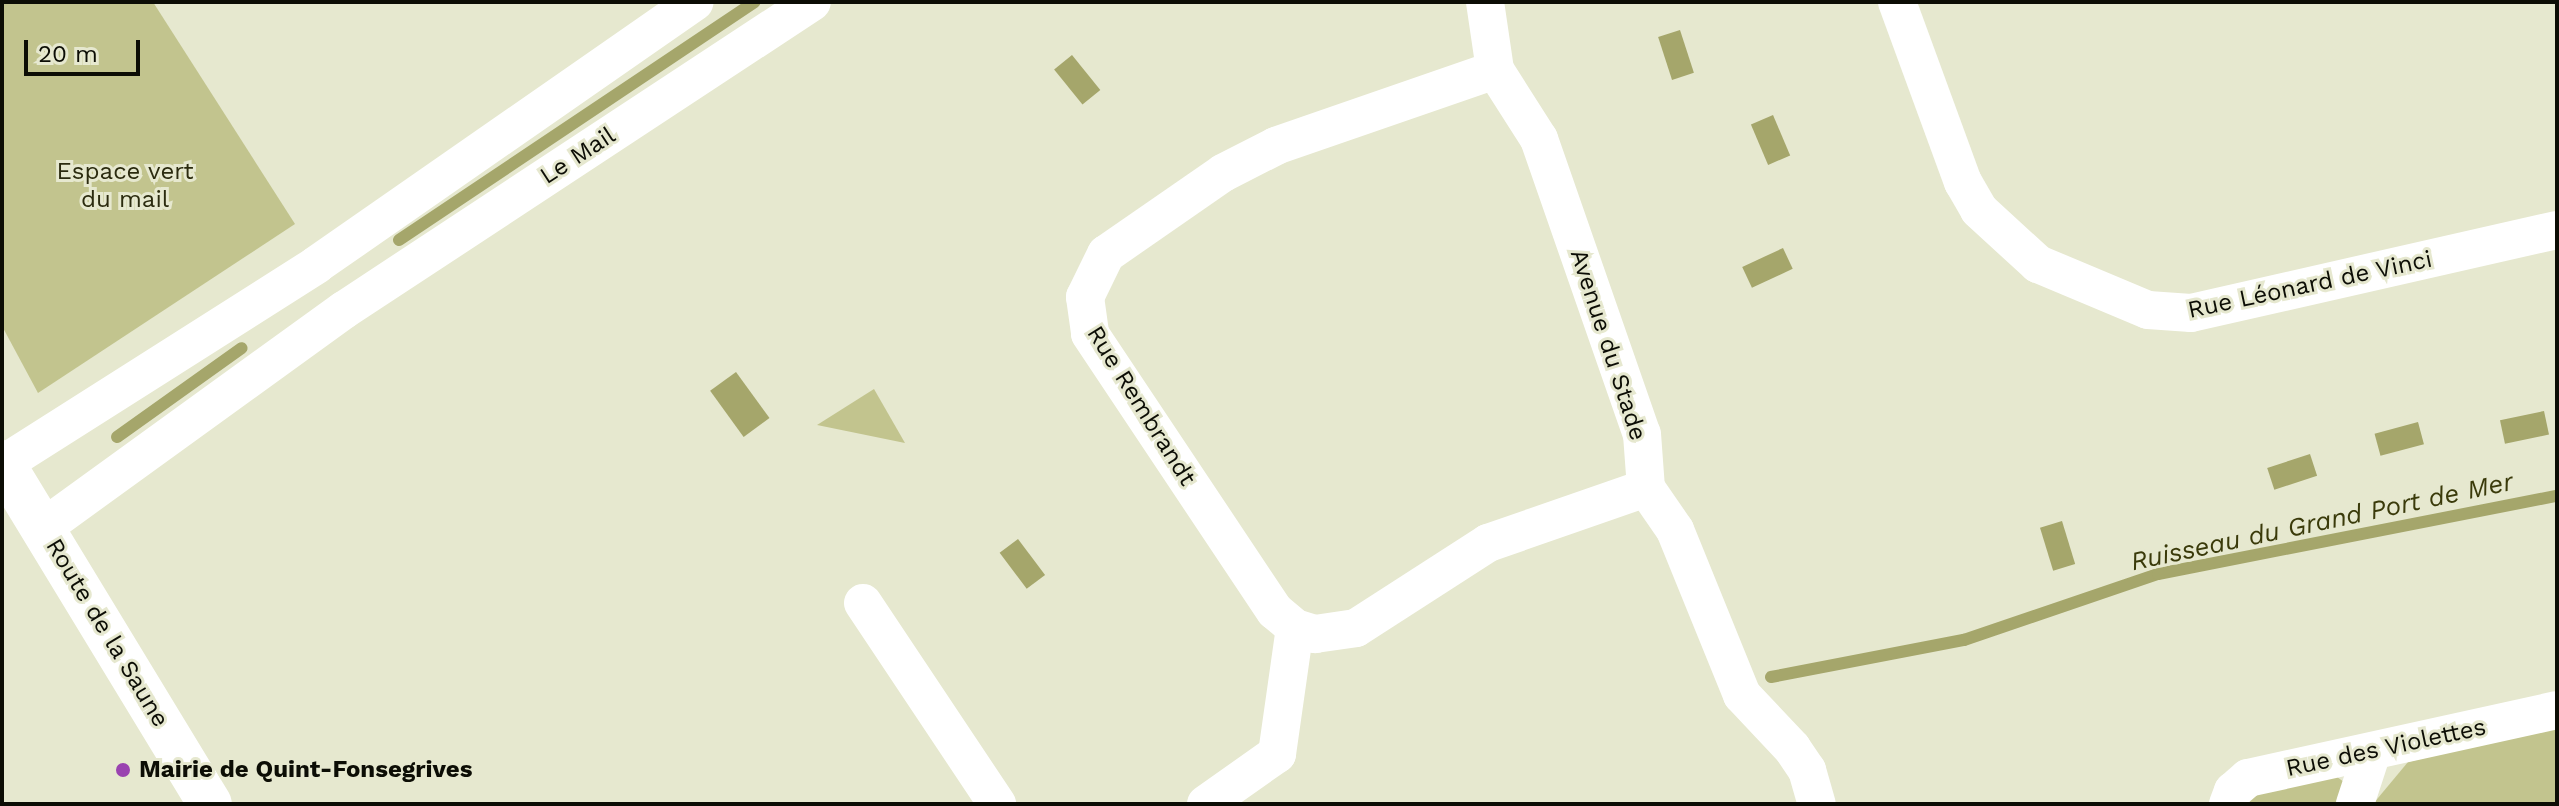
<!DOCTYPE html>
<html>
<head>
<meta charset="utf-8">
<style>
	body { margin:0 }
	#map { position:relative; width:2559px; height:806px; overflow:hidden; background:#e6e8cf; font-family:"Work Sans",sans-serif }
	div>[style] { position:absolute }
	[style*='--x'] { left:calc(var(--x)*1px); top:calc(var(--y)*1px); width:calc(var(--w)*1px); rotate:calc(var(--a)*1deg) }
	.green>* { inset:0; background:#c2c48e }
	.water>* { inset:0; background:#a5a66b; transform-origin:0 0 }
	.stream>* { height:12px; margin:-6px; padding:0 6px; transform-origin:6px; border-radius:6px; background:#a5a66b }
	.street>* { height:38px; margin:-19px; padding:0 19px; transform-origin:19px; border-radius:19px; background:#fff }
	.secondary>* { height:44px; margin:-22px; padding:0 22px; transform-origin:22px; border-radius:22px; background:#fff }
	.dots>* { width:22px; height:22px; translate:-50% -50%; box-sizing:border-box; border:4px solid #e6e8cf; border-radius:50% }
	span { translate:-50% -50%; white-space:nowrap; text-align:center; line-height:1.15; -webkit-text-stroke:6px #e6e8cf; paint-order:stroke }
	.street-label { font-size:24px; color:#0c0d05 }
	.park-label { font-size:24px; color:#2b2b0f }
	.poi-label { font-size:24px; color:#0c0d05; font-weight:700 }
	.left { translate:0 -50%; text-align:left }
	.water-label { font-size:26px; color:#3a3a0a; font-style:italic }
	.frame { position:absolute; inset:0; border:4px solid #0c0d05; pointer-events:none }
	.scale { position:absolute; left:24px; top:40px; width:116px; height:36px; box-sizing:border-box; border:4px solid #0c0d05; border-top:0; padding-left:10px; font-size:24px; line-height:28px; white-space:nowrap; color:#0c0d05; -webkit-text-stroke:6px #e6e8cf; paint-order:stroke }
</style>
</head>
<body>
<div id="map">
	<div class="green">
		<i style="clip-path:polygon(2px 2px,153px 2px,295px 224px,38px 393px,2px 326px)"></i>
		<i style="clip-path:polygon(874px 389px,905px 443px,817px 425px)"></i>
		<i style="clip-path:polygon(2557px 725px,2557px 804px,2373px 804px,2408px 762px)"></i>
		<i style="clip-path:polygon(2333px 774px,2344px 782px,2335px 804px,2246px 804px,2246px 793px)"></i>
	</div>
	<div class="water">
		<i style="left:1680px;top:30px;width:45px;height:23px;rotate:72deg"></i>
		<i style="left:1072px;top:55px;width:45px;height:23px;rotate:51deg"></i>
		<i style="left:1773px;top:115px;width:44px;height:24px;rotate:67deg"></i>
		<i style="left:1783px;top:248px;width:23px;height:45px;rotate:65deg"></i>
		<i style="left:736px;top:372px;width:57px;height:32px;rotate:54deg"></i>
		<i style="left:2544px;top:411px;width:24px;height:45px;rotate:78deg"></i>
		<i style="left:2418px;top:422px;width:23px;height:45px;rotate:75deg"></i>
		<i style="left:2310px;top:454px;width:23px;height:45px;rotate:72deg"></i>
		<i style="left:2062px;top:521px;width:45px;height:23px;rotate:73deg"></i>
		<i style="left:1018px;top:539px;width:45px;height:23px;rotate:53deg"></i>
	</div>
	<div class="stream">
		<i style="--x:399;--y:240;--w:428;--a:-33.8"></i>
		<i style="--x:117;--y:437;--w:153;--a:-35.5"></i>
		<i style="--x:1771;--y:677;--w:197;--a:-10.9"></i>
		<i style="--x:1964;--y:640;--w:205;--a:-18.8"></i>
		<i style="--x:2158;--y:574;--w:407;--a:-11.1"></i>
	</div>
	<div class="street">
		<i style="--x:1485;--y:2;--w:69;--a:81.6"></i>
		<i style="--x:1495;--y:70;--w:82;--a:57.5"></i>
		<i style="--x:1539;--y:139;--w:312;--a:70.8"></i>
		<i style="--x:1642;--y:434;--w:54;--a:85.8"></i>
		<i style="--x:1646;--y:488;--w:51;--a:55.4"></i>
		<i style="--x:1675;--y:530;--w:178;--a:67.9"></i>
		<i style="--x:1742;--y:695;--w:73;--a:46.7"></i>
		<i style="--x:1792;--y:748;--w:27;--a:56"></i>
		<i style="--x:1807;--y:770;--w:35;--a:74"></i>
		<i style="--x:1897;--y:2;--w:192;--a:69.9"></i>
		<i style="--x:1963;--y:182;--w:32;--a:60"></i>
		<i style="--x:1979;--y:210;--w:80;--a:42.5"></i>
		<i style="--x:2038;--y:264;--w:119;--a:22.7"></i>
		<i style="--x:2148;--y:310;--w:43;--a:4"></i>
		<i style="--x:2191;--y:313;--w:375;--a:-12.8"></i>
		<i style="--x:1495;--y:70;--w:232;--a:160.9"></i>
		<i style="--x:1276;--y:146;--w:59;--a:153"></i>
		<i style="--x:1223;--y:173;--w:142;--a:145.3"></i>
		<i style="--x:1106;--y:254;--w:48;--a:116"></i>
		<i style="--x:1085;--y:297;--w:37;--a:82"></i>
		<i style="--x:1090;--y:334;--w:333;--a:56.3"></i>
		<i style="--x:1275;--y:611;--w:26;--a:40"></i>
		<i style="--x:1295;--y:628;--w:21;--a:17"></i>
		<i style="--x:1315;--y:634;--w:41;--a:-8.3"></i>
		<i style="--x:1356;--y:628;--w:157;--a:-32.8"></i>
		<i style="--x:1488;--y:543;--w:167;--a:-19.2"></i>
		<i style="--x:3;--y:464;--w:371;--a:-32.4"></i>
		<i style="--x:316;--y:265;--w:461;--a:-34.8"></i>
		<i style="--x:44;--y:527;--w:370;--a:-35.9"></i>
		<i style="--x:344;--y:310;--w:560;--a:-33.35"></i>
		<i style="--x:863;--y:603;--w:242;--a:56.3"></i>
		<i style="--x:1206;--y:804;--w:87;--a:-35.2"></i>
		<i style="--x:1277;--y:754;--w:127;--a:-81.9"></i>
		<i style="--x:2228;--y:804;--w:14;--a:-69"></i>
		<i style="--x:2233;--y:791;--w:20;--a:-41"></i>
		<i style="--x:2248;--y:778;--w:316;--a:-12.4"></i>
		<i style="--x:2355;--y:804;--w:55;--a:-71.9"></i>
	</div>
	<div class="secondary">
		<i style="--x:2;--y:462;--w:400;--a:58.7"></i>
	</div>
	<div class="dots">
		<i style="left:123px;top:770px;background:#9a43b0"></i>
	</div>
	<div class="street-label">
		<span style="left:578px;top:156px;rotate:-33deg">Le Mail</span>
		<span style="left:2310px;top:285px;rotate:-12deg">Rue Léonard de Vinci</span>
		<span style="left:1608px;top:345px;rotate:72deg">Avenue du Stade</span>
		<span style="left:1141px;top:406px;rotate:58deg">Rue Rembrandt</span>
		<span style="left:107px;top:633px;rotate:59deg">Route de la Saune</span>
		<span style="left:2386px;top:748px;rotate:-12deg">Rue des Violettes</span>
	</div>
	<div class="park-label">
		<span style="left:125px;top:186px">Espace vert<br>du mail</span>
	</div>
	<div class="poi-label">
		<span class="left" style="left:139px;top:770px">Mairie de Quint-Fonsegrives</span>
	</div>
	<div class="water-label">
		<span style="left:2322px;top:522px;rotate:-12deg">Ruisseau du Grand Port de Mer</span>
	</div>
	<div class="frame"></div>
	<div class="scale">20 m</div>
</div>
</body>
</html>
